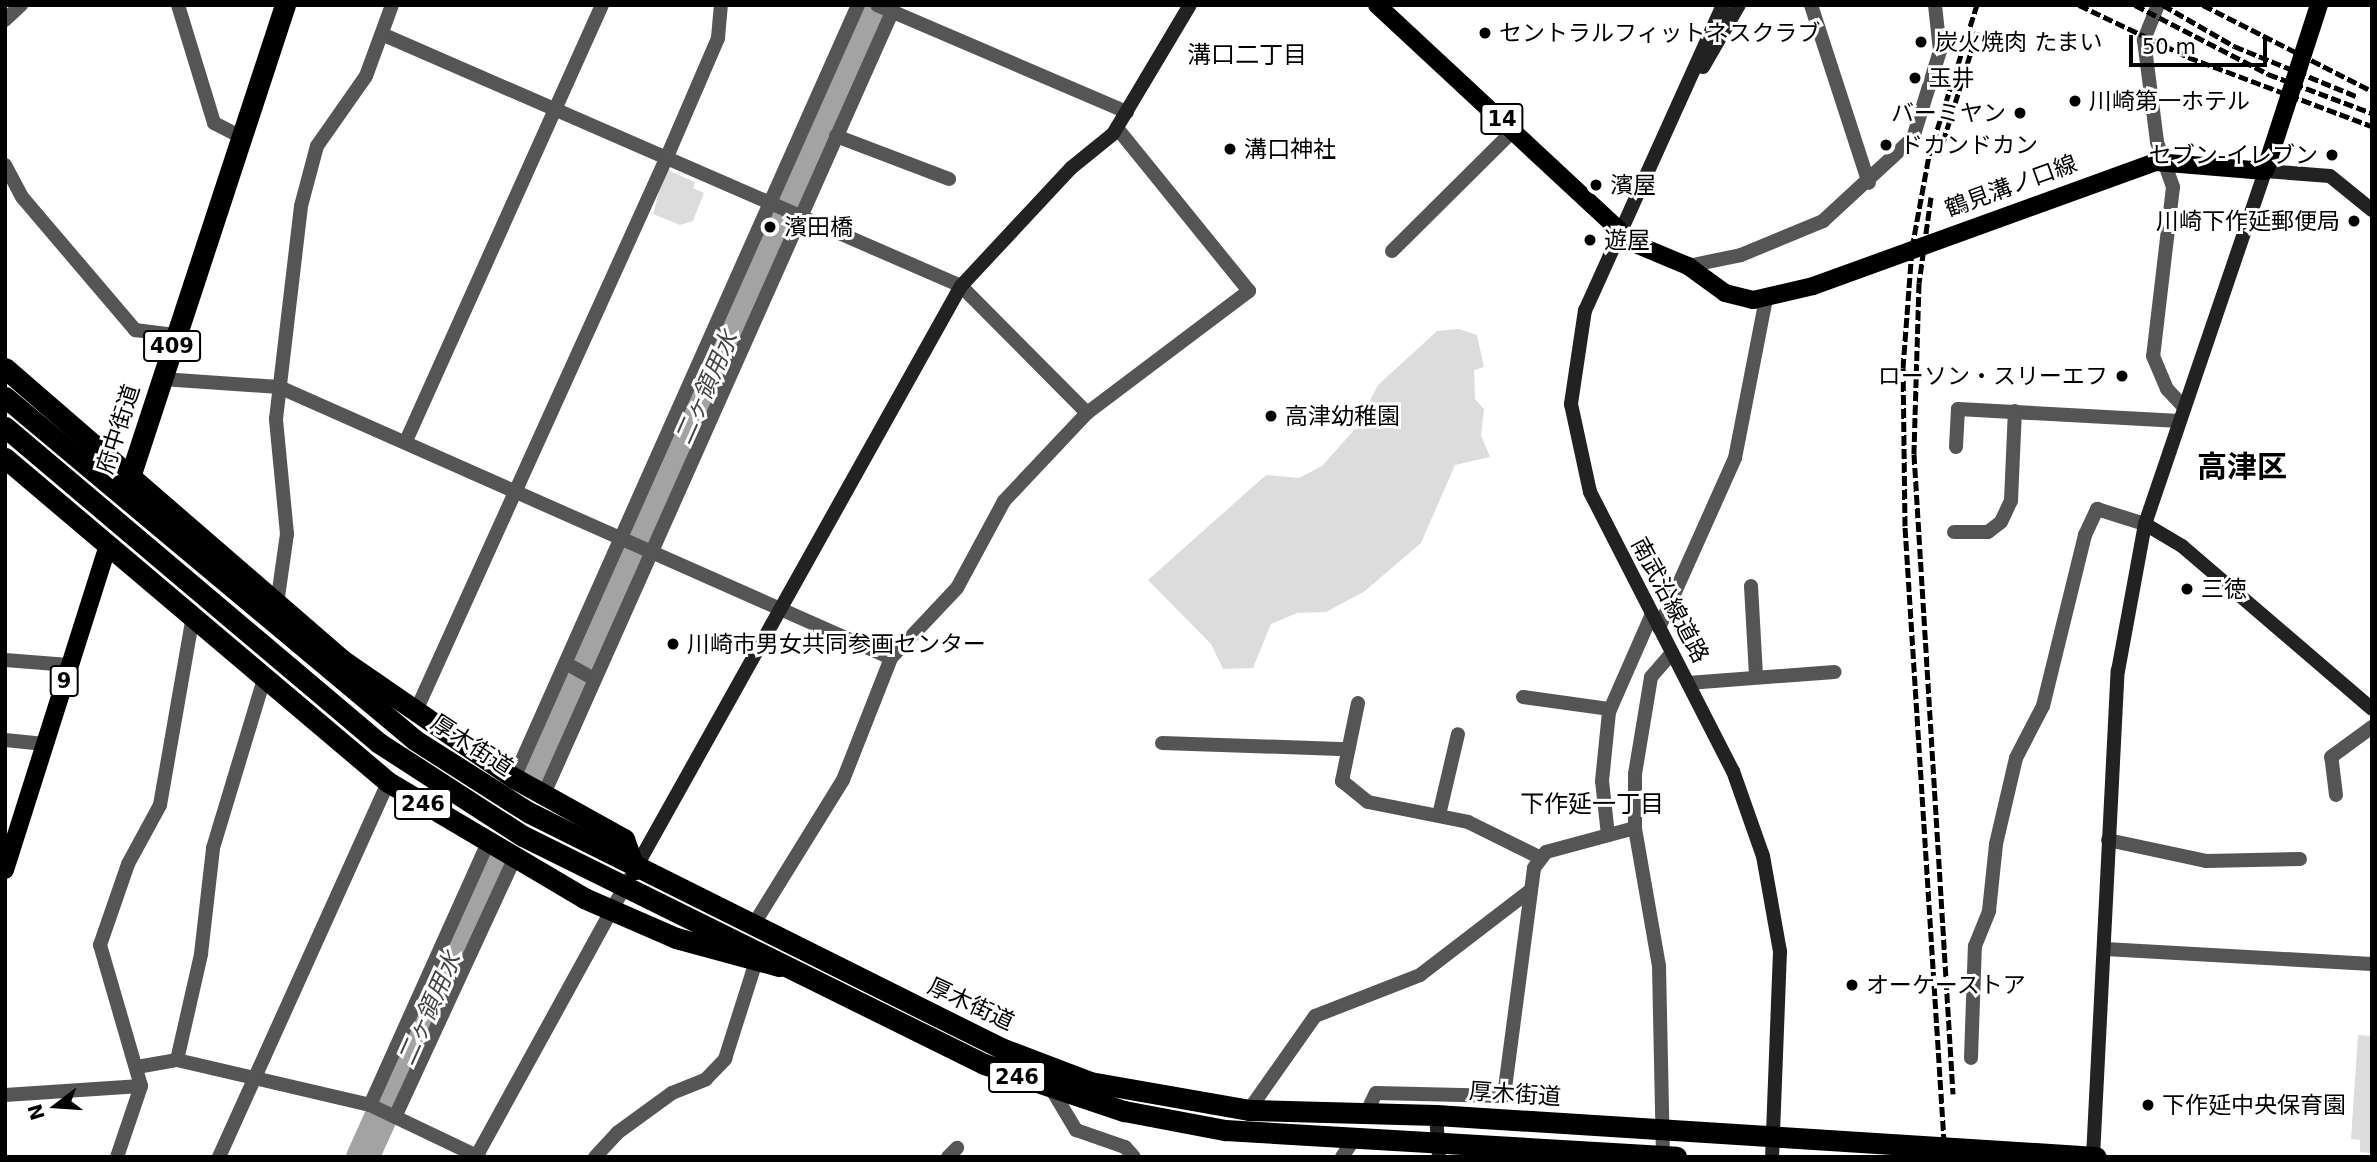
<!DOCTYPE html>
<html>
<head>
<meta charset="utf-8">
<style>
	body { margin:0 }
	#map { position:relative; width:2377px; height:1162px; overflow:hidden; background:#fff; font-family:"DejaVu Sans","Noto Sans JP",sans-serif }
	div>[style] { position:absolute }
	[style*='--x'] { left:calc(var(--x)*1px); top:calc(var(--y)*1px); width:calc(var(--w)*1px); rotate:calc(var(--a)*1deg) }
	.green>* { inset:0; background:#dcdcdc }
	.river>* { height:33px; margin:-16.5px; padding:0 16.5px; transform-origin:16.5px; border-radius:16.5px; background:#a3a3a3 }
	.street>* { height:14px; margin:-7px; padding:0 7px; transform-origin:7px; border-radius:7px; background:#555 }
	.secondary>* { height:14px; margin:-7px; padding:0 7px; transform-origin:7px; border-radius:7px; background:#222 }
	.primary>* { height:18px; margin:-9px; padding:0 9px; transform-origin:9px; border-radius:9px; background:#000 }
	.highway>* { height:21px; margin:-10.5px; padding:0 10.5px; transform-origin:10.5px; border-radius:10.5px; background:#000 }
	.rail>* { height:5px; margin-top:-2.5px; transform-origin:0; background:repeating-linear-gradient(90deg,#000 0 10px,transparent 0 13.5px) }
	.dots>* { width:19px; height:19px; translate:-50% -50%; box-sizing:border-box; border:4px solid #fff; border-radius:50% }
	span { translate:-50% -50%; white-space:nowrap; text-align:center; line-height:1.15; -webkit-text-stroke:6px #fff; paint-order:stroke }
	.shield-label span { padding:2px 5px; background:#fff; border:2px solid; border-radius:5px; -webkit-text-stroke-width:0 }
	.shield-label { font-size:21px; color:#000; font-weight:700 }
	.poi-label { font-size:23px; color:#000 }
	.left { translate:0 -50%; text-align:left }
	.right { translate:-100% -50%; text-align:right }
	.street-label { font-size:23px; color:#000 }
	.neighbourhood-label { font-size:24px; color:#000 }
	.water-label { font-size:24px; color:#444; font-style:italic }
	.district-label { font-size:30px; color:#000; font-weight:700 }
	.frame { position:absolute; inset:0; border:7px solid #000; pointer-events:none }
	.north { position:absolute; left:21px; top:1071px; width:70px; height:70px; -webkit-text-stroke:5px #fff; paint-order:stroke; rotate:253deg; font-size:19px; font-weight:700; line-height:28px; text-align:center; color:#000 }
	.north::after { content:''; display:block; margin:auto; width:24px; height:32px; background:#000; clip-path:polygon(50% 0,100% 100%,50% 72%,0 100%) }
	.scale { position:absolute; left:2129px; top:35px; width:138px; height:32px; box-sizing:border-box; border:4px solid #000; border-top:0; padding-left:9px; font-size:21px; line-height:24px; white-space:nowrap; color:#000; -webkit-text-stroke:5px #fff; paint-order:stroke }
</style>
</head>
<body>
<div id="map">
	<div class="green">
		<i style="clip-path:polygon(665px 169px,695px 182px,693px 188px,704px 193px,693px 221px,680px 225px,653px 214px)"></i>
		<i style="clip-path:polygon(1459px 329px,1477px 335px,1484px 367px,1474px 370px,1475px 399px,1484px 409px,1481px 435px,1490px 457px,1455px 465px,1421px 543px,1365px 591px,1326px 612px,1297px 613px,1271px 624px,1253px 668px,1223px 669px,1211px 644px,1148px 580px,1266px 475px,1299px 478px,1322px 466px,1355px 429px,1378px 385px,1437px 331px)"></i>
		<i style="clip-path:polygon(2358px 1035px,2372px 1036px,2372px 1153px,2360px 1152px,2360px 1140px,2351px 1139px)"></i>
	</div>
	<div class="river">
		<i style="--x:538;--y:772;--w:838;--a:-66.22"></i>
		<i style="--x:362;--y:1157;--w:326;--a:-65.6"></i>
	</div>
	<div class="street">
		<i style="--x:178;--y:5;--w:123;--a:73"></i>
		<i style="--x:214;--y:123;--w:28;--a:27"></i>
		<i style="--x:877;--y:5;--w:272;--a:23.2"></i>
		<i style="--x:1811;--y:5;--w:187;--a:72"></i>
		<i style="--x:2158;--y:5;--w:38;--a:112"></i>
		<i style="--x:2144;--y:40;--w:103;--a:82.7"></i>
		<i style="--x:2157;--y:142;--w:48;--a:70.4"></i>
		<i style="--x:2173;--y:187;--w:170;--a:96.7"></i>
		<i style="--x:2153;--y:356;--w:36;--a:67"></i>
		<i style="--x:2167;--y:389;--w:25;--a:47"></i>
		<i style="--x:5;--y:20;--w:22;--a:-43"></i>
		<i style="--x:384;--y:35;--w:629;--a:23.51"></i>
		<i style="--x:961;--y:286;--w:179;--a:45.2"></i>
		<i style="--x:836;--y:136;--w:121;--a:20.8"></i>
		<i style="--x:5;--y:165;--w:36;--a:62"></i>
		<i style="--x:22;--y:197;--w:175;--a:49.6"></i>
		<i style="--x:135;--y:330;--w:40;--a:7.1"></i>
		<i style="--x:1392;--y:251;--w:170;--a:-44.8"></i>
		<i style="--x:1688;--y:266;--w:54;--a:-11.7"></i>
		<i style="--x:1741;--y:255;--w:89;--a:-22.5"></i>
		<i style="--x:1823;--y:221;--w:122;--a:-42.7"></i>
		<i style="--x:1913;--y:138;--w:91;--a:-72.8"></i>
		<i style="--x:1940;--y:51;--w:46;--a:-96.2"></i>
		<i style="--x:162;--y:379;--w:117;--a:3.9"></i>
		<i style="--x:279;--y:387;--w:669;--a:23.88"></i>
		<i style="--x:406;--y:441;--w:478;--a:-65.8"></i>
		<i style="--x:1956;--y:447;--w:38;--a:-87"></i>
		<i style="--x:1958;--y:409;--w:222;--a:3.1"></i>
		<i style="--x:1954;--y:532;--w:34;--a:0"></i>
		<i style="--x:1988;--y:532;--w:16;--a:-38"></i>
		<i style="--x:2001;--y:522;--w:23;--a:-65"></i>
		<i style="--x:2011;--y:501;--w:90;--a:-87.5"></i>
		<i style="--x:1751;--y:586;--w:89;--a:86.8"></i>
		<i style="--x:277;--y:604;--w:71;--a:-81.9"></i>
		<i style="--x:287;--y:534;--w:116;--a:-95.5"></i>
		<i style="--x:276;--y:419;--w:214;--a:-83.3"></i>
		<i style="--x:301;--y:206;--w:62;--a:-75.1"></i>
		<i style="--x:317;--y:146;--w:85;--a:-55"></i>
		<i style="--x:366;--y:76;--w:76;--a:-69.9"></i>
		<i style="--x:1659;--y:628;--w:186;--a:-65.9"></i>
		<i style="--x:1735;--y:458;--w:162;--a:-79"></i>
		<i style="--x:5;--y:660;--w:64;--a:4.5"></i>
		<i style="--x:569;--y:665;--w:29;--a:29"></i>
		<i style="--x:1688;--y:683;--w:147;--a:-4.3"></i>
		<i style="--x:1523;--y:697;--w:88;--a:7.9"></i>
		<i style="--x:1358;--y:703;--w:80;--a:101.6"></i>
		<i style="--x:1342;--y:781;--w:33;--a:39"></i>
		<i style="--x:1368;--y:802;--w:102;--a:11.3"></i>
		<i style="--x:1468;--y:822;--w:81;--a:26.3"></i>
		<i style="--x:415;--y:713;--w:608;--a:-65.63"></i>
		<i style="--x:666;--y:159;--w:132;--a:-66.7"></i>
		<i style="--x:718;--y:38;--w:33;--a:-85"></i>
		<i style="--x:5;--y:740;--w:40;--a:5.7"></i>
		<i style="--x:1162;--y:743;--w:185;--a:1.9"></i>
		<i style="--x:514;--y:778;--w:846;--a:-66.01"></i>
		<i style="--x:544;--y:794;--w:858;--a:-66"></i>
		<i style="--x:2336;--y:795;--w:38;--a:-97"></i>
		<i style="--x:2331;--y:757;--w:51;--a:-36.2"></i>
		<i style="--x:1439;--y:815;--w:83;--a:-76.8"></i>
		<i style="--x:1608;--y:835;--w:54;--a:-96.3"></i>
		<i style="--x:1602;--y:781;--w:69;--a:-84.2"></i>
		<i style="--x:1609;--y:712;--w:107;--a:-66.3"></i>
		<i style="--x:2108;--y:840;--w:100;--a:12.1"></i>
		<i style="--x:2206;--y:861;--w:94;--a:-1.2"></i>
		<i style="--x:754;--y:924;--w:169;--a:-58.3"></i>
		<i style="--x:843;--y:780;--w:131;--a:-68.5"></i>
		<i style="--x:891;--y:658;--w:96;--a:-46.7"></i>
		<i style="--x:957;--y:588;--w:99;--a:-61.6"></i>
		<i style="--x:1004;--y:501;--w:121;--a:-46.7"></i>
		<i style="--x:1087;--y:413;--w:203;--a:-37"></i>
		<i style="--x:1249;--y:291;--w:210;--a:-129"></i>
		<i style="--x:2105;--y:949;--w:267;--a:3.2"></i>
		<i style="--x:1971;--y:1058;--w:112;--a:-88"></i>
		<i style="--x:1975;--y:946;--w:38;--a:-68"></i>
		<i style="--x:1989;--y:911;--w:67;--a:-84"></i>
		<i style="--x:1996;--y:844;--w:88;--a:-76.9"></i>
		<i style="--x:2016;--y:758;--w:59;--a:-62.6"></i>
		<i style="--x:2043;--y:706;--w:176;--a:-76.2"></i>
		<i style="--x:2085;--y:535;--w:29;--a:-65"></i>
		<i style="--x:2097;--y:509;--w:50;--a:17.4"></i>
		<i style="--x:177;--y:1060;--w:198;--a:13.1"></i>
		<i style="--x:370;--y:1105;--w:121;--a:25.5"></i>
		<i style="--x:137;--y:1067;--w:41;--a:-9.9"></i>
		<i style="--x:177;--y:1060;--w:109;--a:-77.2"></i>
		<i style="--x:201;--y:954;--w:107;--a:-83.5"></i>
		<i style="--x:213;--y:848;--w:173;--a:-73.2"></i>
		<i style="--x:1052;--y:1090;--w:47;--a:59"></i>
		<i style="--x:1076;--y:1130;--w:52;--a:19.1"></i>
		<i style="--x:1125;--y:1147;--w:13;--a:48"></i>
		<i style="--x:5;--y:1095;--w:136;--a:-3.8"></i>
		<i style="--x:370;--y:1105;--w:285;--a:-65.8"></i>
		<i style="--x:1249;--y:1110;--w:115;--a:-54.9"></i>
		<i style="--x:1315;--y:1016;--w:113;--a:-21.3"></i>
		<i style="--x:1420;--y:975;--w:136;--a:-37.5"></i>
		<i style="--x:1366;--y:1114;--w:23;--a:-65"></i>
		<i style="--x:1376;--y:1093;--w:128;--a:1.3"></i>
		<i style="--x:1504;--y:1096;--w:230;--a:-82.5"></i>
		<i style="--x:1534;--y:868;--w:20;--a:-53"></i>
		<i style="--x:1546;--y:852;--w:92;--a:-15.1"></i>
		<i style="--x:395;--y:1117;--w:284;--a:-65.2"></i>
		<i style="--x:117;--y:1157;--w:75;--a:-71.3"></i>
		<i style="--x:141;--y:1086;--w:147;--a:-106.2"></i>
		<i style="--x:100;--y:945;--w:86;--a:-70.9"></i>
		<i style="--x:128;--y:864;--w:67;--a:-61.5"></i>
		<i style="--x:160;--y:805;--w:187;--a:-80.1"></i>
		<i style="--x:219;--y:1157;--w:411;--a:-65.7"></i>
		<i style="--x:476;--y:1157;--w:317;--a:-61.2"></i>
		<i style="--x:595;--y:1157;--w:33;--a:-47"></i>
		<i style="--x:617;--y:1133;--w:68;--a:-36"></i>
		<i style="--x:672;--y:1093;--w:37;--a:-22"></i>
		<i style="--x:706;--y:1079;--w:28;--a:-46"></i>
		<i style="--x:725;--y:1059;--w:112;--a:-72.4"></i>
		<i style="--x:948;--y:1157;--w:13;--a:-45"></i>
		<i style="--x:1342;--y:1157;--w:22;--a:-56"></i>
		<i style="--x:1663;--y:1157;--w:191;--a:-91.2"></i>
		<i style="--x:1659;--y:966;--w:140;--a:-99.9"></i>
		<i style="--x:1635;--y:828;--w:54;--a:-90"></i>
		<i style="--x:1635;--y:774;--w:98;--a:-80.6"></i>
		<i style="--x:1651;--y:677;--w:32;--a:-49"></i>
	</div>
	<div class="secondary">
		<i style="--x:1723;--y:5;--w:335;--a:114.3"></i>
		<i style="--x:1585;--y:310;--w:95;--a:98.5"></i>
		<i style="--x:1571;--y:404;--w:90;--a:77.8"></i>
		<i style="--x:1590;--y:492;--w:314;--a:62.9"></i>
		<i style="--x:1733;--y:771;--w:90;--a:70.6"></i>
		<i style="--x:1763;--y:856;--w:97;--a:79.9"></i>
		<i style="--x:1780;--y:951;--w:206;--a:92.2"></i>
		<i style="--x:1703;--y:67;--w:72;--a:-59.9"></i>
		<i style="--x:2145;--y:524;--w:43;--a:30.7"></i>
		<i style="--x:2182;--y:546;--w:250;--a:40.6"></i>
		<i style="--x:635;--y:869;--w:668;--a:-60.79"></i>
		<i style="--x:961;--y:286;--w:161;--a:-47"></i>
		<i style="--x:1071;--y:168;--w:54;--a:-39"></i>
		<i style="--x:1113;--y:134;--w:150;--a:-59.2"></i>
		<i style="--x:1436;--y:1115;--w:42;--a:85.9"></i>
		<i style="--x:2093;--y:1157;--w:487;--a:-87.1"></i>
		<i style="--x:2118;--y:671;--w:149;--a:-79.6"></i>
		<i style="--x:2145;--y:524;--w:373;--a:-71.2"></i>
		<i style="--x:2265;--y:171;--w:65;--a:4.4"></i>
		<i style="--x:2330;--y:176;--w:54;--a:39"></i>
	</div>
	<div class="primary">
		<i style="--x:1377;--y:5;--w:350;--a:42.9"></i>
		<i style="--x:1633;--y:243;--w:60;--a:22.7"></i>
		<i style="--x:1688;--y:266;--w:46;--a:36.1"></i>
		<i style="--x:1725;--y:293;--w:29;--a:14"></i>
		<i style="--x:1753;--y:300;--w:62;--a:-13.1"></i>
		<i style="--x:1813;--y:286;--w:365;--a:-19.9"></i>
		<i style="--x:2156;--y:162;--w:109;--a:4.7"></i>
		<i style="--x:2265;--y:171;--w:175;--a:-72"></i>
		<i style="--x:5;--y:870;--w:341;--a:-72.4"></i>
	</div>
	<div class="highway">
		<i style="--x:5;--y:368;--w:446;--a:40.9"></i>
		<i style="--x:342;--y:660;--w:209;--a:34.5"></i>
		<i style="--x:514;--y:778;--w:126;--a:29"></i>
		<i style="--x:624;--y:839;--w:32;--a:70"></i>
		<i style="--x:5;--y:397;--w:535;--a:39.92"></i>
		<i style="--x:415;--y:740;--w:134;--a:32.5"></i>
		<i style="--x:528;--y:812;--w:529;--a:26.52"></i>
		<i style="--x:1001;--y:1048;--w:95;--a:20.9"></i>
		<i style="--x:1090;--y:1082;--w:161;--a:10"></i>
		<i style="--x:1249;--y:1110;--w:187;--a:1.5"></i>
		<i style="--x:1436;--y:1115;--w:661;--a:3.64"></i>
		<i style="--x:5;--y:427;--w:490;--a:40.2"></i>
		<i style="--x:379;--y:743;--w:171;--a:32.9"></i>
		<i style="--x:523;--y:836;--w:514;--a:26.32"></i>
		<i style="--x:984;--y:1064;--w:148;--a:18.6"></i>
		<i style="--x:1124;--y:1111;--w:103;--a:10.7"></i>
		<i style="--x:1225;--y:1130;--w:452;--a:3.4"></i>
		<i style="--x:5;--y:458;--w:502;--a:40.23"></i>
		<i style="--x:388;--y:782;--w:228;--a:30.6"></i>
		<i style="--x:584;--y:898;--w:100;--a:23.5"></i>
		<i style="--x:676;--y:938;--w:107;--a:15.2"></i>
		<i style="--x:127;--y:486;--w:506;--a:-71.82"></i>
	</div>
	<div class="rail">
		<i style="--x:2079;--y:5;--w:121;--a:25.5"></i>
		<i style="--x:2188;--y:57;--w:197;--a:20.6"></i>
		<i style="--x:2135;--y:5;--w:150;--a:27.4"></i>
		<i style="--x:2268;--y:74;--w:111;--a:20.6"></i>
		<i style="--x:2163;--y:5;--w:82;--a:30"></i>
		<i style="--x:2234;--y:46;--w:132;--a:22.3"></i>
		<i style="--x:2203;--y:5;--w:190;--a:27"></i>
		<i style="--x:1939;--y:155;--w:129;--a:-72.8"></i>
		<i style="--x:1931;--y:197;--w:87;--a:97.9"></i>
		<i style="--x:1919;--y:283;--w:171;--a:91.7"></i>
		<i style="--x:1914;--y:454;--w:641;--a:86.51"></i>
		<i style="--x:1945;--y:1157;--w:632;--a:-93.63"></i>
		<i style="--x:1905;--y:526;--w:158;--a:-90.7"></i>
		<i style="--x:1903;--y:368;--w:120;--a:-85.7"></i>
		<i style="--x:1912;--y:248;--w:95;--a:-79.6"></i>
		<i style="--x:1929;--y:155;--w:157;--a:-72.3"></i>
	</div>
	<div class="dots">
		<i style="left:1485px;top:33px;background:#000"></i>
		<i style="left:1921px;top:42px;background:#000"></i>
		<i style="left:1915px;top:78px;background:#000"></i>
		<i style="left:2075px;top:101px;background:#000"></i>
		<i style="left:2020px;top:113px;background:#000"></i>
		<i style="left:1886px;top:145px;background:#000"></i>
		<i style="left:1230px;top:149px;background:#000"></i>
		<i style="left:2332px;top:155px;background:#000"></i>
		<i style="left:1596px;top:185px;background:#000"></i>
		<i style="left:2354px;top:221px;background:#000"></i>
		<i style="left:770px;top:227px;background:#000"></i>
		<i style="left:1590px;top:240px;background:#000"></i>
		<i style="left:2122px;top:376px;background:#000"></i>
		<i style="left:1271px;top:416px;background:#000"></i>
		<i style="left:2187px;top:589px;background:#000"></i>
		<i style="left:673px;top:644px;background:#000"></i>
		<i style="left:1852px;top:985px;background:#000"></i>
		<i style="left:2148px;top:1105px;background:#000"></i>
	</div>
	<div class="shield-label">
		<span style="left:1502px;top:119px">14</span>
		<span style="left:172px;top:346px">409</span>
		<span style="left:64px;top:681px">9</span>
		<span style="left:423px;top:804px">246</span>
		<span style="left:1017px;top:1077px">246</span>
	</div>
	<div class="poi-label">
		<span class="left" style="left:1499px;top:33px">セントラルフィットネスクラブ</span>
		<span class="left" style="left:1935px;top:42px">炭火焼肉 たまい</span>
		<span class="left" style="left:1929px;top:78px">玉井</span>
		<span class="left" style="left:2089px;top:101px">川崎第一ホテル</span>
		<span class="right" style="left:2006px;top:113px">バーミヤン</span>
		<span class="left" style="left:1900px;top:145px">ドカンドカン</span>
		<span class="left" style="left:1244px;top:149px">溝口神社</span>
		<span class="right" style="left:2318px;top:155px">セブン-イレブン</span>
		<span class="left" style="left:1610px;top:185px">濱屋</span>
		<span class="right" style="left:2340px;top:221px">川崎下作延郵便局</span>
		<span class="left" style="left:784px;top:227px">濱田橋</span>
		<span class="left" style="left:1604px;top:240px">遊屋</span>
		<span class="right" style="left:2108px;top:376px">ローソン・スリーエフ</span>
		<span class="left" style="left:1285px;top:416px">高津幼稚園</span>
		<span class="left" style="left:2201px;top:589px">三徳</span>
		<span class="left" style="left:687px;top:644px">川崎市男女共同参画センター</span>
		<span class="left" style="left:1866px;top:985px">オーケーストア</span>
		<span class="left" style="left:2162px;top:1105px">下作延中央保育園</span>
	</div>
	<div class="street-label">
		<span style="left:2011px;top:186px;rotate:-20deg">鶴見溝ノ口線</span>
		<span style="left:118px;top:429px;rotate:-72deg">府中街道</span>
		<span style="left:1670px;top:600px;rotate:62deg">南武沿線道路</span>
		<span style="left:472px;top:745px;rotate:33deg">厚木街道</span>
		<span style="left:971px;top:1004px;rotate:25deg">厚木街道</span>
		<span style="left:1515px;top:1094px;rotate:4deg">厚木街道</span>
	</div>
	<div class="neighbourhood-label">
		<span style="left:1247px;top:56px">溝口二丁目</span>
		<span style="left:1592px;top:805px">下作延一丁目</span>
	</div>
	<div class="water-label">
		<span style="left:707px;top:388px;rotate:-66deg">二ヶ領用水</span>
		<span style="left:430px;top:1009px;rotate:-66deg">二ヶ領用水</span>
	</div>
	<div class="district-label">
		<span style="left:2242px;top:467px">高津区</span>
	</div>
	<div class="frame"></div>
	<div class="north">N</div>
	<div class="scale">50 m</div>
</div>
</body>
</html>
